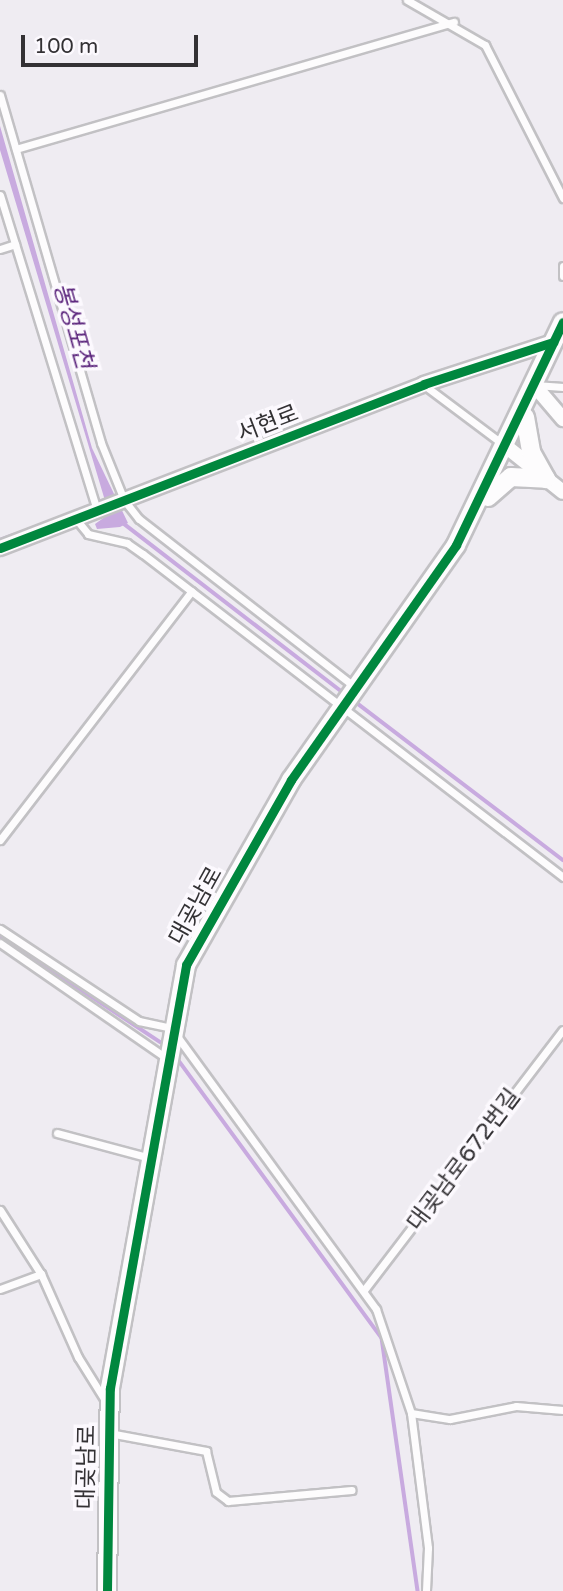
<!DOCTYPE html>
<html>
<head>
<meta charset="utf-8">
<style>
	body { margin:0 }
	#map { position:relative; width:563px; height:1591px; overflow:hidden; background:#efecf2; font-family:"Varela Round","Noto Sans KR",sans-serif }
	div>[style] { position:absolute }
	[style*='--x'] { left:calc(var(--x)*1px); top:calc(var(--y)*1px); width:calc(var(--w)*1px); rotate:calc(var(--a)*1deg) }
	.water>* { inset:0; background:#c8aadf }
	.stream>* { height:3.5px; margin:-1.75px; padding:0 1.75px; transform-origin:1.75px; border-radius:1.75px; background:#c8aadf }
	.roads { filter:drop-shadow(2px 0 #c2c1c4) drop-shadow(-2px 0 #c2c1c4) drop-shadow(0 2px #c2c1c4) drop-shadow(0 -2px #c2c1c4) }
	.service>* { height:7px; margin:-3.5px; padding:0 3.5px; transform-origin:3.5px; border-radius:3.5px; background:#fdfcfd }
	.minor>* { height:14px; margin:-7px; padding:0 7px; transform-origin:7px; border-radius:7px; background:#fdfcfd }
	.tertiary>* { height:18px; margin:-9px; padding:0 9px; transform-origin:9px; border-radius:9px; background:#fdfcfd }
	.cycleway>* { height:9px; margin:-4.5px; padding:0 4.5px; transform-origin:4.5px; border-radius:4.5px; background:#00873e }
	span { translate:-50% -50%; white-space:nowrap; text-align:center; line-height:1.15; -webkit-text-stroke:7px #fcf9fe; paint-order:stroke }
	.street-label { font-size:23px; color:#333134 }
	.water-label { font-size:24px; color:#5c267d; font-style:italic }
	.scale { position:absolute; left:21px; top:35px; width:177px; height:32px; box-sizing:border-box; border:4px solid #333134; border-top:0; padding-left:9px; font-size:21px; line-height:24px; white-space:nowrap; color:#333134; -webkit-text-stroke:5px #fcf9fe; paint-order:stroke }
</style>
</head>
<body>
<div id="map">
	<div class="water">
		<i style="clip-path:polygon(0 126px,92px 448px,128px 523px,120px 527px,97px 529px,95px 524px,109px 514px,0 150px)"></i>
	</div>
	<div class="stream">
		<i style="--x:123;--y:523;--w:279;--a:37.6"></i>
		<i style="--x:0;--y:540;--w:15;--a:-20"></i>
		<i style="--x:353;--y:700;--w:264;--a:37.3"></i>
		<i style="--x:0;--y:936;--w:192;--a:33.5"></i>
		<i style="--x:177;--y:1058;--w:347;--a:53.8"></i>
		<i style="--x:382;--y:1338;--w:256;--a:81.9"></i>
	</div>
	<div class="roads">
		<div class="service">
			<i style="--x:407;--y:0;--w:90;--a:30"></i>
			<i style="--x:485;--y:45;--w:172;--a:63"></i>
			<i style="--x:0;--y:95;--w:362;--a:73.8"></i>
			<i style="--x:101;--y:443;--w:61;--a:68"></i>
			<i style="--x:124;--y:500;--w:24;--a:52"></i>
			<i style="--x:139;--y:519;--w:275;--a:37.9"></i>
			<i style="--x:16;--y:149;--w:456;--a:-16.2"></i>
			<i style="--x:0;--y:195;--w:330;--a:72.9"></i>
			<i style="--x:0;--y:249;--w:16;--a:-18"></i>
			<i style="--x:563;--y:266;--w:10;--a:90"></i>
			<i style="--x:424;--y:385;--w:100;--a:36.9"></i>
			<i style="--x:535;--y:385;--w:28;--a:4"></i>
			<i style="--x:76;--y:519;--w:19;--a:51"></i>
			<i style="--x:88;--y:534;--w:40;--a:13"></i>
			<i style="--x:127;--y:543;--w:19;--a:35"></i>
			<i style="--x:143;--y:554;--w:530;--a:37.56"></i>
			<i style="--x:0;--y:840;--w:314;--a:-52.4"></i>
			<i style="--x:0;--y:929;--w:167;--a:33.5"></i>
			<i style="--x:139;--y:1021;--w:33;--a:12"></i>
			<i style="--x:171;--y:1028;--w:348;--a:53.9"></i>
			<i style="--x:376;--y:1309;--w:110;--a:71.4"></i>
			<i style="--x:411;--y:1413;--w:39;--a:9"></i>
			<i style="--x:450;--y:1419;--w:67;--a:-11.1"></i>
			<i style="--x:516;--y:1406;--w:47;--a:4.9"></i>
			<i style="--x:0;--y:943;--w:202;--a:34.7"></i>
			<i style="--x:57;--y:1133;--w:96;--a:15"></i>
			<i style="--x:0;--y:1210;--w:76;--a:57.4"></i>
			<i style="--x:41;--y:1274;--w:91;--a:66"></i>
			<i style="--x:78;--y:1357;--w:53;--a:58.1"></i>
			<i style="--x:0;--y:1289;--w:44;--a:-20.1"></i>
			<i style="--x:364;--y:1290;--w:327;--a:-52.6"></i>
			<i style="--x:411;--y:1413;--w:136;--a:82.8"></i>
			<i style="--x:428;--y:1548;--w:43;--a:92.7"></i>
			<i style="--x:109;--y:1433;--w:99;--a:10.5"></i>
			<i style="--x:206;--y:1451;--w:42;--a:76.3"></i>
			<i style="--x:216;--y:1492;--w:15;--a:37"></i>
			<i style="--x:228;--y:1501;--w:124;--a:-5.1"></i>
		</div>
		<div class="minor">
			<i style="--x:534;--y:385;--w:45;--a:49.5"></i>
			<i style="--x:508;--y:448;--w:70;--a:38.7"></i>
			<i style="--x:0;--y:548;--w:455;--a:-21.1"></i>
			<i style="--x:424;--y:384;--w:136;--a:-18"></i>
		</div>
		<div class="tertiary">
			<i style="--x:525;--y:417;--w:36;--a:80"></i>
			<i style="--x:531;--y:452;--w:31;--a:61"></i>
			<i style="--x:488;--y:497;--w:30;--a:-41"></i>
			<i style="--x:511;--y:477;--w:35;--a:3"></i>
			<i style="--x:107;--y:1591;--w:203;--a:-89.2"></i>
			<i style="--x:110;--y:1388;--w:430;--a:-79.8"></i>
			<i style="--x:186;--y:965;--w:213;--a:-60.4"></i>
			<i style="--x:291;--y:780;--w:287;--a:-54.9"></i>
			<i style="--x:456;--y:545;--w:247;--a:-64.4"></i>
		</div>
	</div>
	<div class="cycleway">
		<i style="--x:0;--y:548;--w:455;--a:-21.1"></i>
		<i style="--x:424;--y:384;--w:136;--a:-18"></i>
		<i style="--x:107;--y:1591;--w:203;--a:-89.2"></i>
		<i style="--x:110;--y:1388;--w:430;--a:-79.8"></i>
		<i style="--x:186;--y:965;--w:213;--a:-60.4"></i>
		<i style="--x:291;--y:780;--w:287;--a:-54.9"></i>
		<i style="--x:456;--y:545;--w:247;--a:-64.4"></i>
	</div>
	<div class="street-label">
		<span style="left:268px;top:424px;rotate:-21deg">서현로</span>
		<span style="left:196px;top:906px;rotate:-61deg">대곶남로</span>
		<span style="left:464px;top:1160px;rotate:-53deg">대곶남로672번길</span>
		<span style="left:87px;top:1467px;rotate:-89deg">대곶남로</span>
	</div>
	<div class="water-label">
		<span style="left:73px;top:326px;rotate:74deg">봉성포천</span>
	</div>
	<div class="scale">100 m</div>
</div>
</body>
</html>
